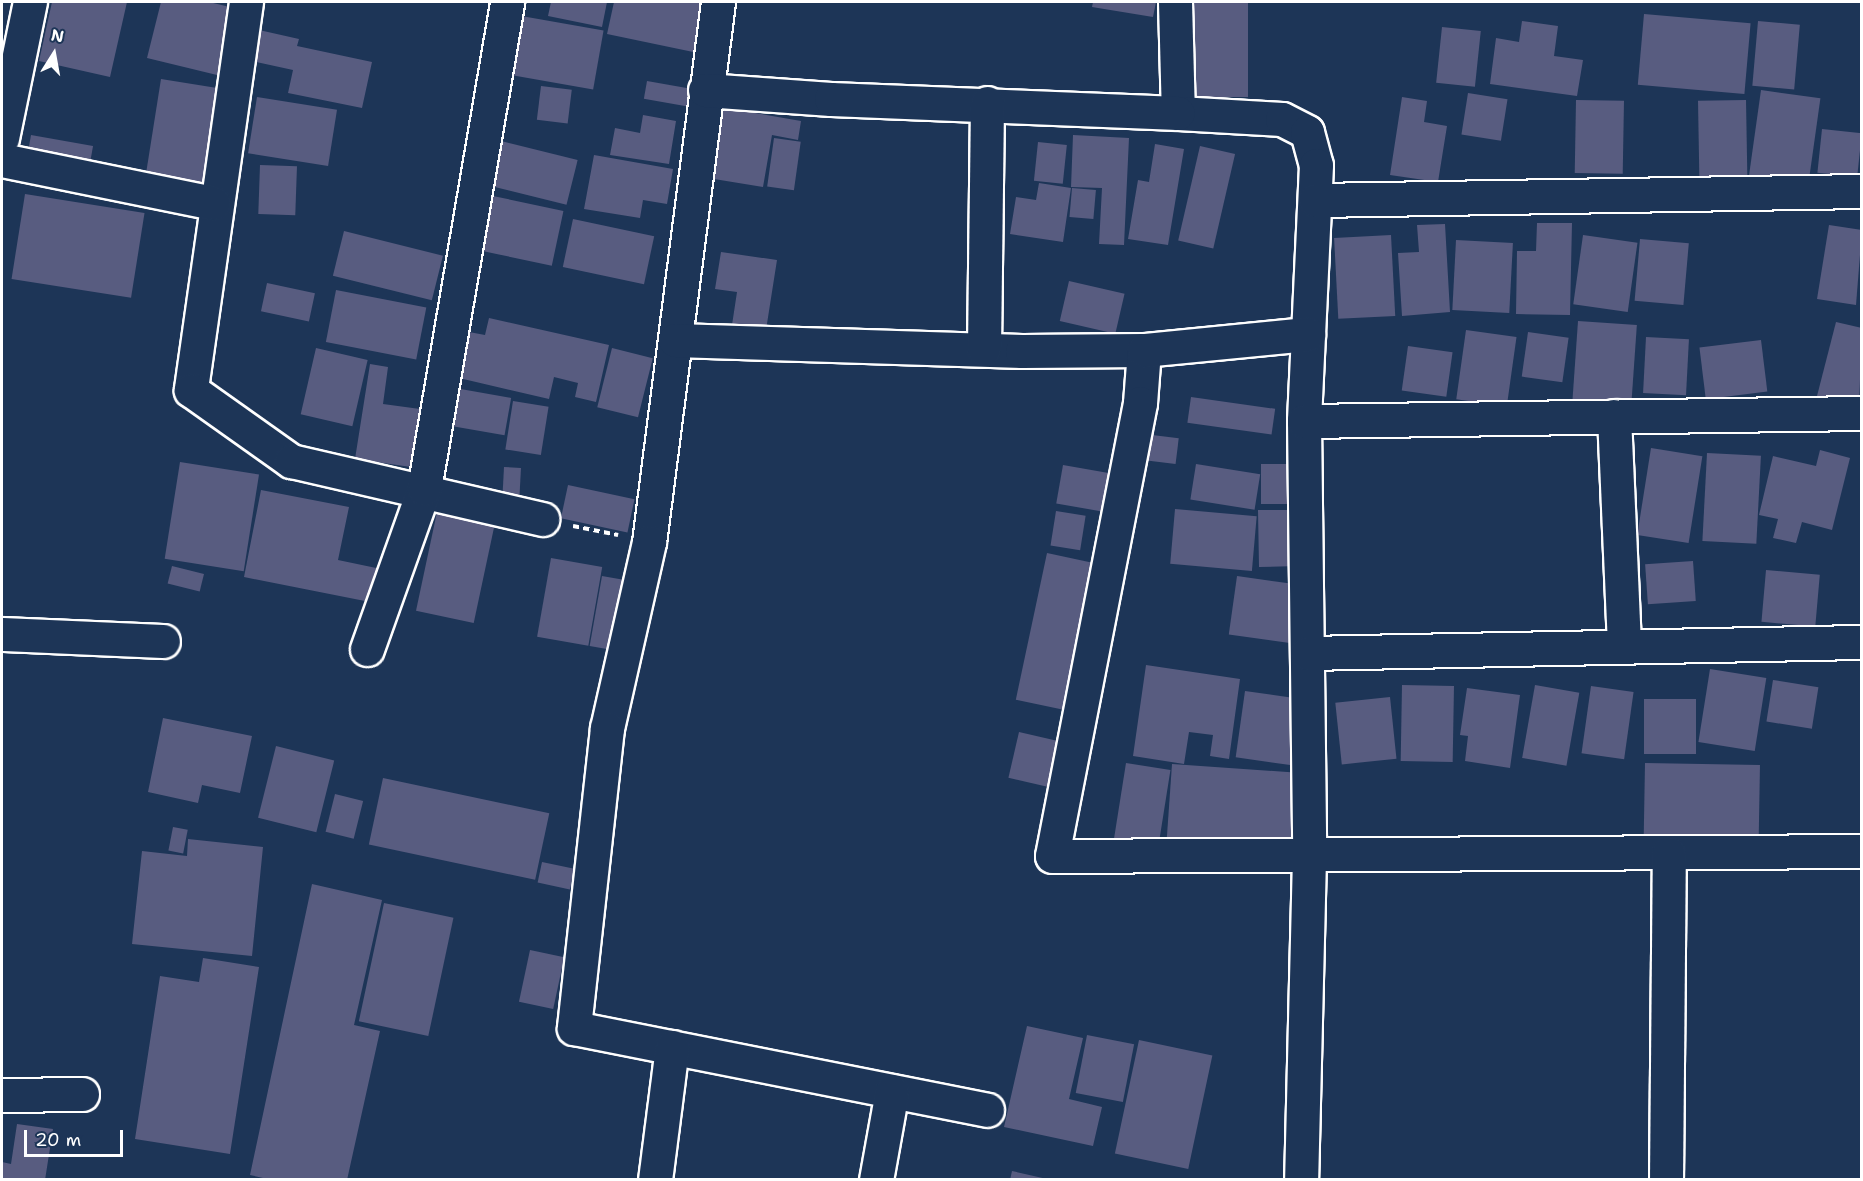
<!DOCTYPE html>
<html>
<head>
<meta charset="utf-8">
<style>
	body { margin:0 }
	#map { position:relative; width:1863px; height:1181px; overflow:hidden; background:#1d3557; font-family:"Shantell Sans",sans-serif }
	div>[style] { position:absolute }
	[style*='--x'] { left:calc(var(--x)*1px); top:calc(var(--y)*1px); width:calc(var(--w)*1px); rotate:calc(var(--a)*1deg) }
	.building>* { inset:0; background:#585c80; transform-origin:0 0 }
	.path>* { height:4px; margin-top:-2px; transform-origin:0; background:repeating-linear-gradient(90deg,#fff 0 6px,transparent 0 10.5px) }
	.roads { filter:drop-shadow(2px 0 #fff) drop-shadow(-2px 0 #fff) drop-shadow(0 2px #fff) drop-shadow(0 -2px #fff) }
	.minor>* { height:33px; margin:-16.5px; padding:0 16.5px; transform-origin:16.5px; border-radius:16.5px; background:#1d3557 }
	span { translate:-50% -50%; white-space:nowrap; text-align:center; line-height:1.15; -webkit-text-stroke:4.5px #1d3557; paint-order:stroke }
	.frame { position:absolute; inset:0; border:3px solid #fff; pointer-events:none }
	.north { position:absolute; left:24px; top:24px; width:60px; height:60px; -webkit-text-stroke:4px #1d3557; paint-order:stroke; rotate:11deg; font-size:16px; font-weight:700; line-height:24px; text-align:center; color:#fff }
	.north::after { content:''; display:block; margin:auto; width:21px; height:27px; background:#fff; clip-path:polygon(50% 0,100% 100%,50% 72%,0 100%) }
	.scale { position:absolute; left:24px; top:1130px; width:99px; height:27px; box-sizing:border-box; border:3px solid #fff; border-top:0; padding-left:8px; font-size:18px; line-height:21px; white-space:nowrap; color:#fff; -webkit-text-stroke:4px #1d3557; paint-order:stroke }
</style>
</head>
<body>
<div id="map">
	<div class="building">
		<i style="clip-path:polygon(52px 2px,127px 2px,110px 77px,39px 61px)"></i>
		<i style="clip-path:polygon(161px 2px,209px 2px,234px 8px,217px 75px,147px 58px)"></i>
		<i style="clip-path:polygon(551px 2px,607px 2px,602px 27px,548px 16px)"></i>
		<i style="clip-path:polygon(614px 2px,708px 2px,698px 53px,607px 34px)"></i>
		<i style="clip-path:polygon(1093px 2px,1156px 2px,1153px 17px,1092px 7px)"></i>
		<i style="left:1189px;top:2px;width:59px;height:95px"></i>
		<i style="left:510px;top:14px;width:95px;height:60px;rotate:10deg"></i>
		<i style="left:1644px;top:14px;width:107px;height:71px;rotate:5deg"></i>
		<i style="clip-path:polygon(1522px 21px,1558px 26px,1554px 56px,1583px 60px,1577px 96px,1490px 84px,1496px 38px,1519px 42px)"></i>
		<i style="left:1758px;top:21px;width:42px;height:65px;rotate:5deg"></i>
		<i style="left:1442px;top:27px;width:39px;height:56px;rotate:6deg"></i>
		<i style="clip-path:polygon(259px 30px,299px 39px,297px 46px,372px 62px,362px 108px,288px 93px,293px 70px,252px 61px)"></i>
		<i style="left:161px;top:79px;width:60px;height:101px;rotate:9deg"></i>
		<i style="left:647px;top:81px;width:46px;height:18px;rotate:10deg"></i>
		<i style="left:541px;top:86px;width:31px;height:34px;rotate:7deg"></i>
		<i style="left:1761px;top:90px;width:60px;height:87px;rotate:8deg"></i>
		<i style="left:1468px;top:93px;width:40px;height:42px;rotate:9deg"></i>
		<i style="left:257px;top:97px;width:81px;height:57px;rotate:9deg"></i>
		<i style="clip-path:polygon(1402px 97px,1427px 101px,1424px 122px,1447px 126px,1438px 182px,1390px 175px)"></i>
		<i style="left:1576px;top:100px;width:48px;height:73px;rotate:1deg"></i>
		<i style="left:1746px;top:100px;width:80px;height:48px;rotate:89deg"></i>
		<i style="clip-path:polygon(720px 107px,801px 121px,798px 140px,772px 135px,763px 187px,708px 178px)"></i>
		<i style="clip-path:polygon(643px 115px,676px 121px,669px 164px,610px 155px,615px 128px,640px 133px)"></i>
		<i style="left:1822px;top:129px;width:40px;height:44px;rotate:6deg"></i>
		<i style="left:31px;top:135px;width:63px;height:21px;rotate:10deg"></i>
		<i style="clip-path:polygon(1073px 135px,1129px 138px,1124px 245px,1099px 244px,1102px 188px,1071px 187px)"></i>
		<i style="left:774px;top:138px;width:27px;height:49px;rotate:8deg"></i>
		<i style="left:501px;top:141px;width:79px;height:46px;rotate:14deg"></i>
		<i style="left:1038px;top:142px;width:29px;height:39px;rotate:6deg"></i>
		<i style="clip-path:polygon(1155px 144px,1184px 149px,1168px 245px,1128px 239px,1138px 180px,1149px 182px)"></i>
		<i style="left:1200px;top:146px;width:36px;height:97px;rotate:13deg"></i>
		<i style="clip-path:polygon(594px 155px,673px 169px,667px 204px,643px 200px,640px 218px,584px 209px)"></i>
		<i style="left:260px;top:165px;width:37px;height:49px;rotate:2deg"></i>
		<i style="clip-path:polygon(1039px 183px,1071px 188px,1063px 242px,1010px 234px,1016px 197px,1036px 200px)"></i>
		<i style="left:1072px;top:188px;width:24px;height:29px;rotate:5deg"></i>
		<i style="left:25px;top:194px;width:121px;height:86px;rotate:9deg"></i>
		<i style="left:493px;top:196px;width:72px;height:56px;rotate:12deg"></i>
		<i style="left:573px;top:219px;width:83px;height:49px;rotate:12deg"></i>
		<i style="clip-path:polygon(1537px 223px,1572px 223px,1570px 315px,1516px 314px,1517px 251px,1536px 251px)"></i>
		<i style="clip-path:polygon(1445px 224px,1450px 312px,1402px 316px,1398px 253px,1419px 252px,1417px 225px)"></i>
		<i style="clip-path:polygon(1829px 225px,1862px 230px,1856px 305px,1817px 299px)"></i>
		<i style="left:344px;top:231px;width:102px;height:46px;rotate:14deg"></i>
		<i style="left:1391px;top:235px;width:81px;height:57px;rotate:87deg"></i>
		<i style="left:1583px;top:235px;width:55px;height:70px;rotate:8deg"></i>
		<i style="left:1640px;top:239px;width:49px;height:62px;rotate:5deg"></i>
		<i style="left:1456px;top:240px;width:57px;height:70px;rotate:3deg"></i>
		<i style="clip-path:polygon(721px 252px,777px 260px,766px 330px,732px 325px,737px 292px,715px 289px)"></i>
		<i style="left:1069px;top:281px;width:57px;height:41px;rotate:13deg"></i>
		<i style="left:267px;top:283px;width:49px;height:29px;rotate:12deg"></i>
		<i style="left:336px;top:290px;width:92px;height:53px;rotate:11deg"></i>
		<i style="clip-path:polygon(489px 318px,609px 345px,596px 402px,575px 397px,578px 383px,554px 377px,549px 399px,459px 378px,469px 332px,485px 335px)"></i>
		<i style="left:1578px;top:321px;width:59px;height:79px;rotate:4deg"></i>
		<i style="clip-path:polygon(1836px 322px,1862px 328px,1859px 406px,1817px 396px)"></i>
		<i style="left:1466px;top:330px;width:51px;height:70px;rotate:8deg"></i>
		<i style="left:1528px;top:332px;width:41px;height:45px;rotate:8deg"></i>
		<i style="left:1646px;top:337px;width:43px;height:56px;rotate:3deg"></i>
		<i style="left:1761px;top:340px;width:52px;height:62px;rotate:83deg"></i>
		<i style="left:1408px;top:346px;width:45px;height:45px;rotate:8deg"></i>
		<i style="left:316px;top:348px;width:53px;height:68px;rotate:13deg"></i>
		<i style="left:612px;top:348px;width:42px;height:61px;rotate:14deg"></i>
		<i style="clip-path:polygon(370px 364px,388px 367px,383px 404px,420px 409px,411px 467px,355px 459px)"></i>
		<i style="left:455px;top:388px;width:57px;height:38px;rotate:10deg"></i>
		<i style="left:1191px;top:397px;width:85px;height:26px;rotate:8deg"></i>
		<i style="left:513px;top:401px;width:36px;height:49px;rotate:9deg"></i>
		<i style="left:1144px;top:434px;width:35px;height:26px;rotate:7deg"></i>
		<i style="left:1651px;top:448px;width:52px;height:88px;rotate:9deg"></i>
		<i style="clip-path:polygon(1820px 450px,1850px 458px,1832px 530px,1802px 522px,1796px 543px,1773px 538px,1778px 519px,1759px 515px,1773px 456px,1816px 466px)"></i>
		<i style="left:1707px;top:453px;width:54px;height:88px;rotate:3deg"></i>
		<i style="left:180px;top:462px;width:80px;height:98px;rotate:9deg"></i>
		<i style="left:1196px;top:464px;width:65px;height:36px;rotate:9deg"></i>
		<i style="left:1261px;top:464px;width:29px;height:40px"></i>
		<i style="left:1063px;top:465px;width:52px;height:39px;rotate:10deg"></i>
		<i style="left:504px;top:467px;width:17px;height:27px;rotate:3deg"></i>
		<i style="left:568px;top:485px;width:68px;height:34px;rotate:12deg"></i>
		<i style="clip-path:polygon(261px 490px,349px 507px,338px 560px,381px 569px,375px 603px,244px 577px)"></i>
		<i style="left:1175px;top:509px;width:82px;height:55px;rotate:5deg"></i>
		<i style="clip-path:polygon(1258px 510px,1287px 510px,1288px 528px,1298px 528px,1299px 566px,1259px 567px)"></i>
		<i style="left:1056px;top:511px;width:30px;height:35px;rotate:9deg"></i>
		<i style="left:437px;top:512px;width:59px;height:101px;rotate:12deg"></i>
		<i style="left:1047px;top:553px;width:50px;height:150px;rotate:12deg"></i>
		<i style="left:551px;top:558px;width:52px;height:80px;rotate:10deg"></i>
		<i style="left:1693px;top:561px;width:40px;height:48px;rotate:86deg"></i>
		<i style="left:172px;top:566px;width:33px;height:18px;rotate:14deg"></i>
		<i style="left:1766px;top:570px;width:54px;height:52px;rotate:5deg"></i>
		<i style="left:602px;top:576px;width:29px;height:71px;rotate:10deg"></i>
		<i style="left:1237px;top:576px;width:67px;height:59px;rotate:8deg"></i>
		<i style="clip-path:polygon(1146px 665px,1240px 679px,1229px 759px,1210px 756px,1213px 735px,1189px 732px,1184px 764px,1133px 756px)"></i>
		<i style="left:1710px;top:669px;width:57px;height:74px;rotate:9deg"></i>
		<i style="left:1773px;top:680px;width:46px;height:42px;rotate:9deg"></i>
		<i style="left:1402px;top:685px;width:52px;height:76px;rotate:1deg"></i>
		<i style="left:1535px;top:685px;width:45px;height:74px;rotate:10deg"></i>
		<i style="left:1591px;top:686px;width:43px;height:68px;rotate:8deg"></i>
		<i style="clip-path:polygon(1467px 688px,1520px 695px,1510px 768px,1465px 761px,1468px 736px,1460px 735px)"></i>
		<i style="left:1245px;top:691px;width:55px;height:67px;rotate:8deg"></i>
		<i style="left:1390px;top:697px;width:62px;height:55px;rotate:84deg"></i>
		<i style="left:1644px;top:699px;width:52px;height:55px"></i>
		<i style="clip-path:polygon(163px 718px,252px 736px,240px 793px,202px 785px,198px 803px,148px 792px)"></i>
		<i style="left:1019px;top:732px;width:40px;height:47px;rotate:13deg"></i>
		<i style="left:276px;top:746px;width:60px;height:74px;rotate:14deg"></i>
		<i style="left:1126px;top:763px;width:45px;height:86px;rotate:9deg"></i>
		<i style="left:1645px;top:763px;width:115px;height:82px;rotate:1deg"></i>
		<i style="left:1172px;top:764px;width:126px;height:83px;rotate:4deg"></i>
		<i style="left:383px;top:778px;width:170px;height:68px;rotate:12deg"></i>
		<i style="left:335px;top:794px;width:29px;height:39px;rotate:14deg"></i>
		<i style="left:173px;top:827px;width:15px;height:24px;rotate:11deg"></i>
		<i style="clip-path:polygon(188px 839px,263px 847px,252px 956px,132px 944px,142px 851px,187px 856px)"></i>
		<i style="left:542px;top:862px;width:33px;height:21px;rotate:12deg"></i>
		<i style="clip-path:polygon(312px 884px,382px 900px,354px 1025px,380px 1031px,347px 1180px,272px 1180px,250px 1175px)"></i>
		<i style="left:384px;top:903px;width:71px;height:121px;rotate:12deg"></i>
		<i style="left:530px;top:950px;width:35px;height:53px;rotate:12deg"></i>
		<i style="clip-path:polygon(203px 958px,259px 967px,230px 1154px,135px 1139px,160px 976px,199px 982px)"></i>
		<i style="clip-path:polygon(1027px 1026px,1083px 1038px,1069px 1099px,1102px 1107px,1093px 1146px,1004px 1127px)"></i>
		<i style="left:1087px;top:1035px;width:48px;height:59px;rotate:11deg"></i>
		<i style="left:1139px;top:1040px;width:75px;height:116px;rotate:12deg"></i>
		<i style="clip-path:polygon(17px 1124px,53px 1129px,45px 1180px,2px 1180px,2px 1162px,11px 1164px)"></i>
		<i style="clip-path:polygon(1012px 1171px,1047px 1179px,1046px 1180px,1010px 1180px)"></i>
	</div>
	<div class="path">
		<i style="--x:573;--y:526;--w:46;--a:11.3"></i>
	</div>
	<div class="roads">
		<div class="minor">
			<i style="--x:246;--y:2;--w:392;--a:98.1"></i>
			<i style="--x:191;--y:390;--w:123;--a:35.4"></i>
			<i style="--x:291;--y:461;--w:258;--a:13"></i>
			<i style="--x:718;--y:2;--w:544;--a:97.28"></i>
			<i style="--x:649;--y:542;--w:191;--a:102.7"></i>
			<i style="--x:607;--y:728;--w:302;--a:96.3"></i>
			<i style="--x:574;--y:1028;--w:421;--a:11.2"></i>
			<i style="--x:1175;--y:2;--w:111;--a:88.5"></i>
			<i style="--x:1178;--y:113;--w:104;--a:3.3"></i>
			<i style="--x:1282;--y:119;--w:28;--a:27"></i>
			<i style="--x:1307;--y:132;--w:34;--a:75"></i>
			<i style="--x:1316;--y:165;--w:256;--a:92.7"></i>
			<i style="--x:1304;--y:421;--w:436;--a:89.3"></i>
			<i style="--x:1309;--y:857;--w:323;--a:91.4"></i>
			<i style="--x:705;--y:90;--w:126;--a:4.1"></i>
			<i style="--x:831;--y:99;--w:347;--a:2.3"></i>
			<i style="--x:2;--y:138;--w:139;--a:-78.4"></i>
			<i style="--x:2;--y:160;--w:216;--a:11.5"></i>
			<i style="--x:1315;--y:200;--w:547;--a:-0.94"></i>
			<i style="--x:675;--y:340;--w:347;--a:1.8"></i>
			<i style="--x:1022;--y:351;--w:122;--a:-0.5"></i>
			<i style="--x:1144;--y:350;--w:53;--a:94.3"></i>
			<i style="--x:1140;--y:403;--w:461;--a:101"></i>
			<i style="--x:1052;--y:856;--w:810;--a:-0.35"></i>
			<i style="--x:984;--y:349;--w:246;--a:-89.3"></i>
			<i style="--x:1144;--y:350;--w:165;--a:-5.6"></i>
			<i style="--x:1614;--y:416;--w:231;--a:87.5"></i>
			<i style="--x:1304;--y:421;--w:558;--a:-0.82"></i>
			<i style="--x:2;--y:634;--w:161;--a:2.5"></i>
			<i style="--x:367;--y:649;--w:170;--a:-70.4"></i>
			<i style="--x:424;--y:489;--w:494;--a:-80.3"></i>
			<i style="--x:1307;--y:653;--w:555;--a:-1.14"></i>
			<i style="--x:2;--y:1095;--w:80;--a:-0.7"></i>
			<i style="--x:655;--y:1180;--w:134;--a:-82.7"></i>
			<i style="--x:876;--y:1180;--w:90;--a:-79.8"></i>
			<i style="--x:1666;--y:1180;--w:327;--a:-89.5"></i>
		</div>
	</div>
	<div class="frame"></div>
	<div class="north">N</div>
	<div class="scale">20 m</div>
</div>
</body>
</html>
